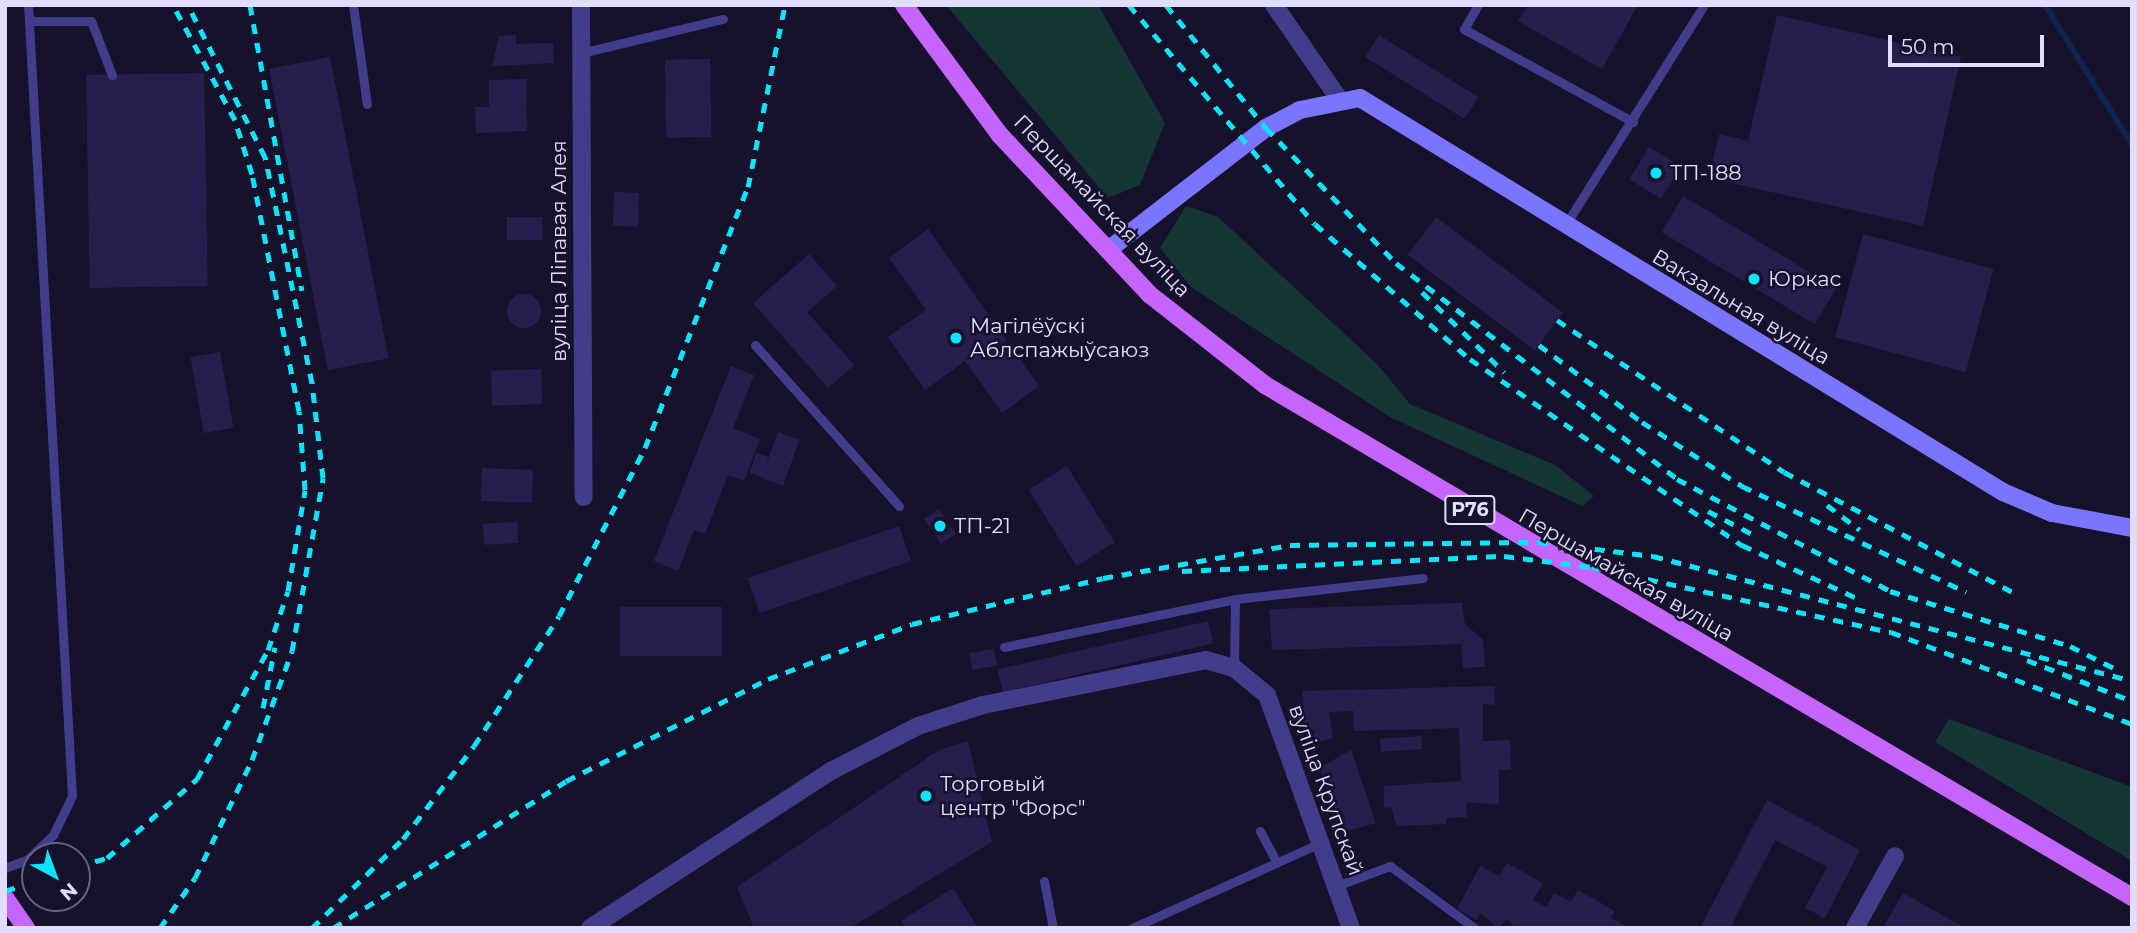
<!DOCTYPE html>
<html>
<head>
<meta charset="utf-8">
<style>
	body { margin:0 }
	#map { position:relative; width:2137px; height:933px; overflow:hidden; background:#16122c; font-family:Montserrat,sans-serif }
	div>[style] { position:absolute }
	[style*='--x'] { left:calc(var(--x)*1px); top:calc(var(--y)*1px); width:calc(var(--w)*1px); rotate:calc(var(--a)*1deg) }
	.green>* { inset:0; background:#153635 }
	.stream>* { height:6px; margin:-3px; padding:0 3px; transform-origin:3px; border-radius:3px; background:#0e254f }
	.building>* { inset:0; background:#281e4d; transform-origin:0 0 }
	.round { border-radius:50% }
	.lane>* { height:9px; margin:-4.5px; padding:0 4.5px; transform-origin:4.5px; border-radius:4.5px; background:#413d8b }
	.street>* { height:18px; margin:-9px; padding:0 9px; transform-origin:9px; border-radius:9px; background:#413d8b }
	.secondary>* { height:18px; margin:-9px; padding:0 9px; transform-origin:9px; border-radius:9px; background:#7975fe }
	.primary>* { height:18px; margin:-9px; padding:0 9px; transform-origin:9px; border-radius:9px; background:#c665fe }
	.rail>* { height:5px; margin-top:-2.5px; transform-origin:0; background:repeating-linear-gradient(90deg,#0ae4fd 0 10px,transparent 0 19px) }
	.dots>* { width:19px; height:19px; translate:-50% -50%; box-sizing:border-box; border:4px solid #16122c; border-radius:50% }
	span { translate:-50% -50%; white-space:nowrap; text-align:center; line-height:1.15; -webkit-text-stroke:5px #16122c; paint-order:stroke }
	.shield-label span { padding:2px 5px; background:#16122c; border:2px solid; border-radius:5px; -webkit-text-stroke-width:0 }
	.shield-label { font-size:19px; color:#e1ddff; font-weight:700 }
	.poi-label { font-size:21px; color:#e1ddff }
	.left { translate:0 -50%; text-align:left }
	.street-label { font-size:21px; color:#e1ddff }
	.frame { position:absolute; inset:0; border:7px solid #e1ddff; pointer-events:none }
	.north { position:absolute; left:21px; top:842px; width:70px; height:70px; box-sizing:border-box; background:#16122c; border:2px solid #676380; border-radius:50%; rotate:139deg; font-size:19px; font-weight:700; line-height:28px; text-align:center; color:#e1ddff }
	.north::after { content:''; display:block; margin:auto; width:24px; height:32px; background:#0ae4fd; clip-path:polygon(50% 0,100% 100%,50% 72%,0 100%) }
	.scale { position:absolute; left:1888px; top:35px; width:156px; height:32px; box-sizing:border-box; border:4px solid #e1ddff; border-top:0; padding-left:9px; font-size:21px; line-height:24px; white-space:nowrap; color:#e1ddff; -webkit-text-stroke:5px #16122c; paint-order:stroke }
</style>
</head>
<body>
<div id="map">
	<div class="green">
		<i style="clip-path:polygon(946px 5px,1098px 5px,1165px 123px,1140px 185px,1108px 198px)"></i>
		<i style="clip-path:polygon(1186px 206px,1218px 217px,1376px 363px,1410px 404px,1555px 465px,1594px 496px,1582px 506px,1390px 417px,1191px 287px,1160px 248px)"></i>
		<i style="clip-path:polygon(1949px 719px,2132px 787px,2132px 861px,1935px 742px)"></i>
	</div>
	<div class="stream">
		<i style="--x:2045;--y:5;--w:165;--a:58.1"></i>
	</div>
	<div class="building">
		<i style="clip-path:polygon(1528px 5px,1638px 5px,1602px 69px,1518px 21px)"></i>
		<i style="clip-path:polygon(1777px 15px,1961px 57px,1923px 226px,1709px 178px,1719px 134px,1748px 141px)"></i>
		<i style="clip-path:polygon(516px 35px,516px 44px,553px 43px,554px 63px,492px 66px,499px 36px)"></i>
		<i style="left:1379px;top:35px;width:117px;height:26px;rotate:32deg"></i>
		<i style="left:330px;top:57px;width:307px;height:62px;rotate:79deg"></i>
		<i style="left:710px;top:59px;width:78px;height:45px;rotate:89deg"></i>
		<i style="left:204px;top:73px;width:213px;height:118px;rotate:89deg"></i>
		<i style="clip-path:polygon(526px 79px,527px 131px,476px 133px,475px 107px,489px 107px,489px 80px)"></i>
		<i style="left:1649px;top:147px;width:37px;height:38px;rotate:31deg"></i>
		<i style="left:614px;top:192px;width:25px;height:34px;rotate:2deg"></i>
		<i style="left:1683px;top:196px;width:179px;height:42px;rotate:31deg"></i>
		<i style="left:507px;top:217px;width:35px;height:23px"></i>
		<i style="left:1436px;top:217px;width:159px;height:47px;rotate:37deg"></i>
		<i style="clip-path:polygon(928px 229px,1039px 386px,1002px 413px,965px 361px,925px 390px,888px 337px,926px 310px,889px 258px)"></i>
		<i style="left:1863px;top:234px;width:135px;height:107px;rotate:15deg"></i>
		<i style="clip-path:polygon(809px 254px,837px 286px,807px 312px,854px 365px,828px 388px,753px 303px)"></i>
		<i class="round" style="left:507px;top:294px;width:34px;height:34px"></i>
		<i style="left:220px;top:352px;width:77px;height:30px;rotate:80deg"></i>
		<i style="clip-path:polygon(731px 366px,754px 375px,733px 428px,760px 439px,744px 481px,728px 475px,705px 534px,694px 530px,678px 571px,654px 561px)"></i>
		<i style="left:541px;top:369px;width:35px;height:50px;rotate:88deg"></i>
		<i style="left:778px;top:432px;width:23px;height:49px;rotate:20deg"></i>
		<i style="left:756px;top:453px;width:13px;height:21px;rotate:18deg"></i>
		<i style="left:1067px;top:466px;width:90px;height:45px;rotate:58deg"></i>
		<i style="left:482px;top:468px;width:51px;height:33px;rotate:2deg"></i>
		<i style="left:939px;top:509px;width:30px;height:18px;rotate:56deg"></i>
		<i style="left:517px;top:522px;width:21px;height:34px;rotate:87deg"></i>
		<i style="left:899px;top:526px;width:37px;height:160px;rotate:71deg"></i>
		<i style="clip-path:polygon(1462px 603px,1465px 624px,1483px 640px,1485px 667px,1463px 668px,1461px 644px,1272px 650px,1269px 609px)"></i>
		<i style="left:722px;top:607px;width:49px;height:102px;rotate:90deg"></i>
		<i style="left:1208px;top:621px;width:23px;height:216px;rotate:77deg"></i>
		<i style="left:994px;top:649px;width:17px;height:25px;rotate:80deg"></i>
		<i style="clip-path:polygon(1495px 686px,1494px 705px,1483px 704px,1483px 741px,1510px 740px,1511px 770px,1499px 770px,1499px 805px,1466px 802px,1467px 817px,1446px 818px,1446px 824px,1397px 826px,1391px 807px,1384px 808px,1384px 786px,1461px 781px,1459px 728px,1354px 731px,1354px 711px,1329px 712px,1333px 738px,1312px 744px,1305px 726px,1302px 691px)"></i>
		<i style="left:1421px;top:736px;width:13px;height:41px;rotate:86deg"></i>
		<i style="clip-path:polygon(968px 741px,992px 842px,850px 928px,754px 928px,737px 887px,939px 750px)"></i>
		<i style="clip-path:polygon(1351px 750px,1376px 823px,1344px 832px,1319px 768px)"></i>
		<i style="clip-path:polygon(1767px 800px,1860px 850px,1825px 918px,1805px 908px,1827px 867px,1775px 840px,1730px 928px,1700px 928px)"></i>
		<i style="clip-path:polygon(1507px 863px,1543px 883px,1533px 900px,1546px 907px,1554px 893px,1571px 902px,1578px 890px,1615px 911px,1611px 918px,1629px 928px,1516px 928px,1507px 919px,1498px 928px,1481px 913px,1477px 920px,1457px 909px,1480px 866px,1499px 876px)"></i>
		<i style="clip-path:polygon(953px 888px,978px 928px,905px 928px,901px 921px)"></i>
		<i style="clip-path:polygon(1903px 893px,1965px 928px,1883px 928px)"></i>
	</div>
	<div class="lane">
		<i style="--x:353;--y:5;--w:100;--a:82"></i>
		<i style="--x:1478;--y:5;--w:28;--a:120"></i>
		<i style="--x:1464;--y:29;--w:193;--a:28.8"></i>
		<i style="--x:29;--y:21;--w:62;--a:0"></i>
		<i style="--x:91;--y:21;--w:58;--a:68.7"></i>
		<i style="--x:581;--y:53;--w:146;--a:-13.5"></i>
		<i style="--x:1566;--y:224;--w:259;--a:-57.8"></i>
		<i style="--x:755;--y:345;--w:216;--a:48.2"></i>
		<i style="--x:1004;--y:647;--w:236;--a:-11.7"></i>
		<i style="--x:1235;--y:599;--w:189;--a:-6.4"></i>
		<i style="--x:1234;--y:668;--w:69;--a:-89.2"></i>
		<i style="--x:1260;--y:831;--w:36;--a:62"></i>
		<i style="--x:5;--y:868;--w:25;--a:-21"></i>
		<i style="--x:28;--y:859;--w:35;--a:-44"></i>
		<i style="--x:53;--y:835;--w:43;--a:-64"></i>
		<i style="--x:72;--y:796;--w:792;--a:-93.18"></i>
		<i style="--x:1044;--y:881;--w:48;--a:79.2"></i>
		<i style="--x:1336;--y:886;--w:58;--a:-20.3"></i>
		<i style="--x:1390;--y:866;--w:104;--a:36.4"></i>
		<i style="--x:1132;--y:928;--w:206;--a:-24.3"></i>
	</div>
	<div class="street">
		<i style="--x:581;--y:5;--w:492;--a:89.7"></i>
		<i style="--x:1274;--y:5;--w:114;--a:55.3"></i>
		<i style="--x:590;--y:928;--w:288;--a:-33.1"></i>
		<i style="--x:831;--y:771;--w:98;--a:-27.3"></i>
		<i style="--x:918;--y:726;--w:68;--a:-17.9"></i>
		<i style="--x:983;--y:705;--w:227;--a:-11.4"></i>
		<i style="--x:1206;--y:660;--w:29;--a:16"></i>
		<i style="--x:1234;--y:668;--w:43;--a:39.3"></i>
		<i style="--x:1267;--y:695;--w:248;--a:70.2"></i>
		<i style="--x:1855;--y:928;--w:82;--a:-60.9"></i>
	</div>
	<div class="secondary">
		<i style="--x:1108;--y:250;--w:200;--a:-37.7"></i>
		<i style="--x:1266;--y:128;--w:38;--a:-28"></i>
		<i style="--x:1300;--y:110;--w:61;--a:-11.3"></i>
		<i style="--x:1360;--y:98;--w:754;--a:31.5"></i>
		<i style="--x:2003;--y:492;--w:53;--a:23.2"></i>
		<i style="--x:2052;--y:513;--w:81;--a:10.6"></i>
	</div>
	<div class="primary">
		<i style="--x:904;--y:5;--w:160;--a:53.6"></i>
		<i style="--x:999;--y:134;--w:219;--a:46.8"></i>
		<i style="--x:1149;--y:294;--w:147;--a:38.1"></i>
		<i style="--x:1265;--y:385;--w:1007;--a:30.56"></i>
		<i style="--x:5;--y:898;--w:37;--a:55"></i>
	</div>
	<div class="rail">
		<i style="--x:250;--y:5;--w:290;--a:79.7"></i>
		<i style="--x:1129;--y:5;--w:287;--a:49.7"></i>
		<i style="--x:1315;--y:224;--w:206;--a:41.1"></i>
		<i style="--x:1470;--y:359;--w:330;--a:34.4"></i>
		<i style="--x:1742;--y:545;--w:133;--a:24.8"></i>
		<i style="--x:1166;--y:5;--w:159;--a:50.9"></i>
		<i style="--x:1266;--y:128;--w:187;--a:46.1"></i>
		<i style="--x:1396;--y:263;--w:354;--a:37.5"></i>
		<i style="--x:1677;--y:479;--w:241;--a:27.7"></i>
		<i style="--x:1890;--y:591;--w:188;--a:17"></i>
		<i style="--x:2070;--y:646;--w:54;--a:26.6"></i>
		<i style="--x:1422;--y:292;--w:115;--a:44.3"></i>
		<i style="--x:1557;--y:320;--w:273;--a:33.8"></i>
		<i style="--x:1784;--y:472;--w:264;--a:27.7"></i>
		<i style="--x:1539;--y:345;--w:129;--a:36.8"></i>
		<i style="--x:1642;--y:422;--w:119;--a:32.6"></i>
		<i style="--x:1742;--y:486;--w:248;--a:25.3"></i>
		<i style="--x:1827;--y:505;--w:41;--a:37.1"></i>
		<i style="--x:1708;--y:511;--w:56;--a:27.5"></i>
		<i style="--x:1182;--y:571;--w:322;--a:-2.7"></i>
		<i style="--x:1504;--y:556;--w:89;--a:7.1"></i>
		<i style="--x:1592;--y:567;--w:306;--a:12.3"></i>
		<i style="--x:1891;--y:632;--w:258;--a:20.9"></i>
		<i style="--x:2027;--y:660;--w:113;--a:21.3"></i>
		<i style="--x:263;--y:708;--w:62;--a:-78.9"></i>
		<i style="--x:77;--y:867;--w:31;--a:-17"></i>
		<i style="--x:107;--y:858;--w:120;--a:-41.3"></i>
		<i style="--x:197;--y:779;--w:147;--a:-61.2"></i>
		<i style="--x:268;--y:650;--w:62;--a:-71.3"></i>
		<i style="--x:288;--y:591;--w:102;--a:-80.4"></i>
		<i style="--x:305;--y:490;--w:79;--a:-94.3"></i>
		<i style="--x:299;--y:411;--w:242;--a:-101.2"></i>
		<i style="--x:252;--y:174;--w:57;--a:-107.5"></i>
		<i style="--x:235;--y:120;--w:131;--a:-118.3"></i>
		<i style="--x:5;--y:891;--w:32;--a:-18"></i>
		<i style="--x:160;--y:928;--w:61;--a:-55"></i>
		<i style="--x:195;--y:878;--w:131;--a:-64.2"></i>
		<i style="--x:252;--y:760;--w:116;--a:-69.8"></i>
		<i style="--x:292;--y:651;--w:176;--a:-79.8"></i>
		<i style="--x:323;--y:478;--w:96;--a:-96.6"></i>
		<i style="--x:312;--y:383;--w:231;--a:-101.7"></i>
		<i style="--x:265;--y:157;--w:170;--a:-116.9"></i>
		<i style="--x:312;--y:928;--w:127;--a:-44.4"></i>
		<i style="--x:403;--y:839;--w:117;--a:-52.6"></i>
		<i style="--x:474;--y:746;--w:155;--a:-56.8"></i>
		<i style="--x:559;--y:616;--w:189;--a:-62.9"></i>
		<i style="--x:645;--y:448;--w:281;--a:-68.5"></i>
		<i style="--x:748;--y:187;--w:186;--a:-78.5"></i>
		<i style="--x:333;--y:928;--w:275;--a:-32.2"></i>
		<i style="--x:566;--y:781;--w:226;--a:-26.8"></i>
		<i style="--x:768;--y:679;--w:154;--a:-20.9"></i>
		<i style="--x:912;--y:624;--w:196;--a:-13.5"></i>
		<i style="--x:1103;--y:578;--w:190;--a:-10"></i>
		<i style="--x:1290;--y:545;--w:248;--a:-0.7"></i>
		<i style="--x:1538;--y:542;--w:116;--a:6.9"></i>
		<i style="--x:1653;--y:556;--w:495;--a:14.6"></i>
	</div>
	<div class="dots">
		<i style="left:1656px;top:173px;background:#0ae4fd"></i>
		<i style="left:1754px;top:279px;background:#0ae4fd"></i>
		<i style="left:956px;top:338px;background:#0ae4fd"></i>
		<i style="left:940px;top:526px;background:#0ae4fd"></i>
		<i style="left:926px;top:796px;background:#0ae4fd"></i>
	</div>
	<div class="shield-label">
		<span style="left:1470px;top:510px">Р76</span>
	</div>
	<div class="poi-label">
		<span class="left" style="left:1670px;top:173px">ТП-188</span>
		<span class="left" style="left:1768px;top:279px">Юркас</span>
		<span class="left" style="left:970px;top:338px">Магілёўскі<br>Аблспажыўсаюз</span>
		<span class="left" style="left:954px;top:526px">ТП-21</span>
		<span class="left" style="left:940px;top:796px">Торговый<br>центр "Форс"</span>
	</div>
	<div class="street-label">
		<span style="left:1102px;top:206px;rotate:46deg">Першамайская вуліца</span>
		<span style="left:559px;top:251px;rotate:-90deg">вуліца Ліпавая Алея</span>
		<span style="left:1741px;top:307px;rotate:31deg">Вакзальная вуліца</span>
		<span style="left:1626px;top:575px;rotate:30deg">Першамайская вуліца</span>
		<span style="left:1326px;top:790px;rotate:70deg">вуліца Крупскай</span>
	</div>
	<div class="frame"></div>
	<div class="north">N</div>
	<div class="scale">50 m</div>
</div>
</body>
</html>
